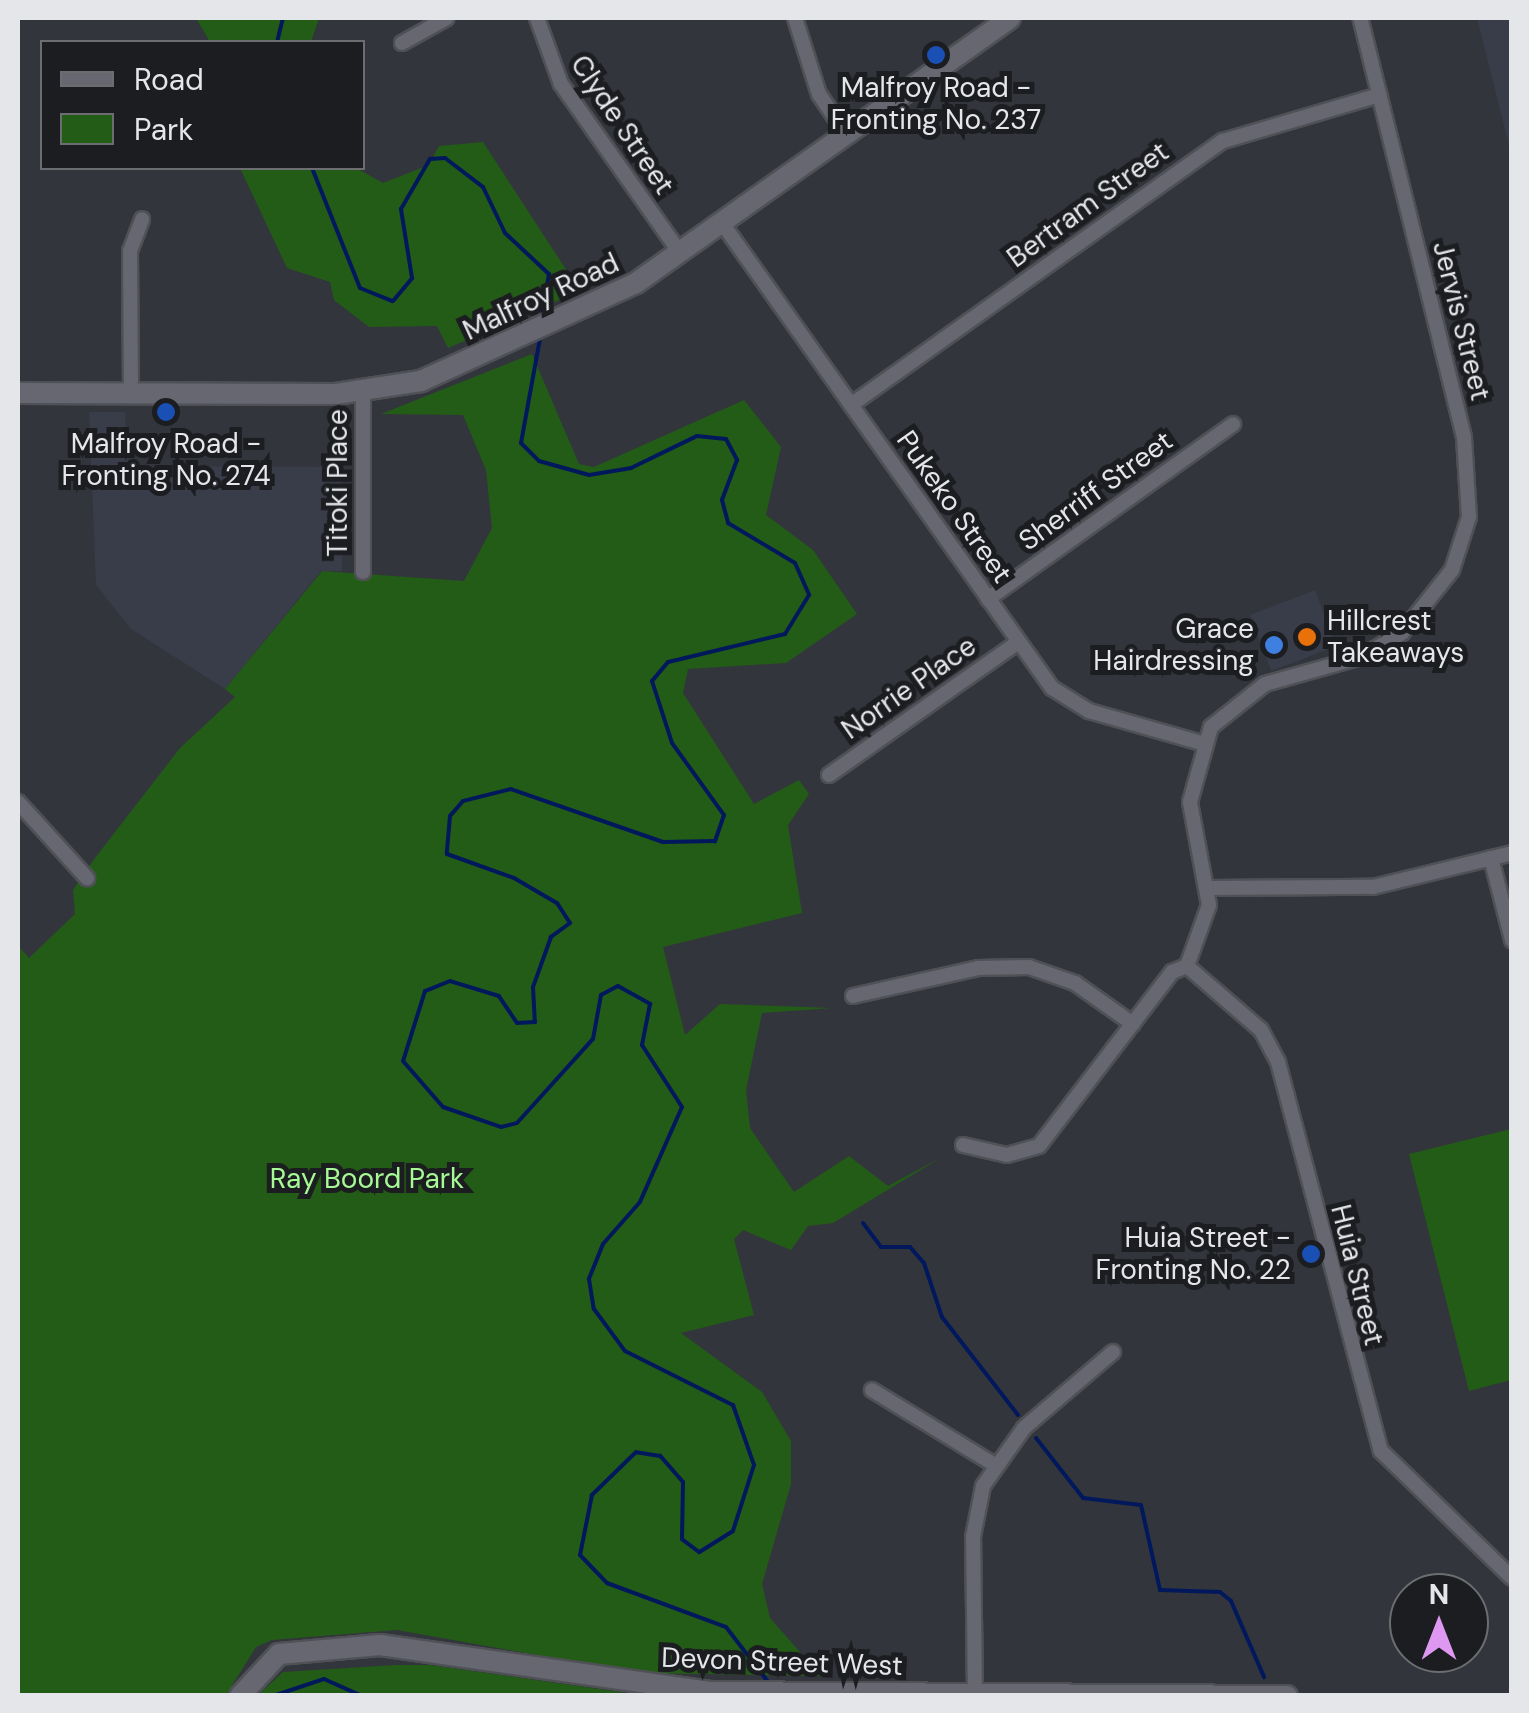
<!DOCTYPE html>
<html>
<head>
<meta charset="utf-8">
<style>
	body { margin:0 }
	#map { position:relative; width:1529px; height:1713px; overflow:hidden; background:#33353c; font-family:"DM Sans",sans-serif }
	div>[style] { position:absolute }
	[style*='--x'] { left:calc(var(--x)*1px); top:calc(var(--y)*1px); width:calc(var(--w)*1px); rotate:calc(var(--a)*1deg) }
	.built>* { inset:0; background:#393c49; transform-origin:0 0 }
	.green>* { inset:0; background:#235c16 }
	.stream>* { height:4px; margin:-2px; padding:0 2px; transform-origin:2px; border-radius:2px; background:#02185d }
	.roads { filter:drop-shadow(2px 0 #4f5157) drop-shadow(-2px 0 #4f5157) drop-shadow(0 2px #4f5157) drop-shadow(0 -2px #4f5157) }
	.minor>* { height:14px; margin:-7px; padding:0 7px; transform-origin:7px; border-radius:7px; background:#666770 }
	.secondary>* { height:20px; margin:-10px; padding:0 10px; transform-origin:10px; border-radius:10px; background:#666770 }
	.dots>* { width:28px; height:28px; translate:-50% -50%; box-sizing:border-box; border:5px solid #1c1d20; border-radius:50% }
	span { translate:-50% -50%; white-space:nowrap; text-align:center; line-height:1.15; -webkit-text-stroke:10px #1c1d20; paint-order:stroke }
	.poi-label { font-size:28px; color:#e4e6ea }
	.left { translate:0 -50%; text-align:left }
	.right { translate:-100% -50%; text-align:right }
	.street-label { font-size:28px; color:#e4e6ea }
	.park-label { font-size:28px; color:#a6f995 }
	.frame { position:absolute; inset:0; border:20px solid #e4e6ea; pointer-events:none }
	.legend { position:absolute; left:40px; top:40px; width:325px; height:130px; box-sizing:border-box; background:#1c1d20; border:2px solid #6c6d71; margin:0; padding:12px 18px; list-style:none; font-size:30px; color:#e4e6ea }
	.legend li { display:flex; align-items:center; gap:20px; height:50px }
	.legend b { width:50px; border:2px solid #6c6d71 }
	.north { position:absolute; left:1389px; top:1573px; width:100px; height:100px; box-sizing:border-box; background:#1c1d20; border:2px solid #6c6d71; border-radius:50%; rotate:0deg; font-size:28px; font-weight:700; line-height:40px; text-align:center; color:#e4e6ea }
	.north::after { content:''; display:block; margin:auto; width:35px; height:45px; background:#df98f2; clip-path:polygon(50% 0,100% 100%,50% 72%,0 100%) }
</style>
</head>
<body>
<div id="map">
	<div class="built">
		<i style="clip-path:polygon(1477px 18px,1511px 18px,1511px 157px,1511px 153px)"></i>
		<i style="clip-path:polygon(89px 412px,125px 412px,128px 466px,342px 467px,342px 571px,321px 571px,225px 689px,131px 629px,96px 585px)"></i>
		<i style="left:1315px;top:590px;width:60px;height:70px;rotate:69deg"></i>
	</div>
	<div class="green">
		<i style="clip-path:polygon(196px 18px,319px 18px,311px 42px,210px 42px)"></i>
		<i style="clip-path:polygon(483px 142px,580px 291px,448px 348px,437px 326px,369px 327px,334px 300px,330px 282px,287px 268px,240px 168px,356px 168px,383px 183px,429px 165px,439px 146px)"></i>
		<i style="clip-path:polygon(532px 354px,579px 464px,594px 467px,744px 400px,781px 447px,766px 515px,813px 550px,857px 614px,786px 663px,688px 669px,683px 693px,754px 804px,799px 780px,809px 794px,788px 825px,802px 913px,663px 947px,685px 1035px,720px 1004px,832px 1008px,762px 1013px,746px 1090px,750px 1128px,794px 1192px,849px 1156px,888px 1186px,942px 1157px,833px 1223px,808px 1226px,791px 1250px,743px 1230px,734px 1239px,754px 1315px,681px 1333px,762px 1392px,791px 1441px,791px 1484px,762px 1584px,770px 1618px,821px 1676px,638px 1673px,397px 1630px,272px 1640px,256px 1647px,226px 1695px,18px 1695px,18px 946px,29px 958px,75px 914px,73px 890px,95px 858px,180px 748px,235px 697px,225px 689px,322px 571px,464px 581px,492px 528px,486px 470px,463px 415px,381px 414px)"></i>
		<i style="clip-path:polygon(1511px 1129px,1511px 1380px,1469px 1391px,1409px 1154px)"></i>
		<i style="clip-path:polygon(396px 1665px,430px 1665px,641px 1695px,258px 1695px,283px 1672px)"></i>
	</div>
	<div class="stream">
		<i style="--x:277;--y:42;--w:25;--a:-76"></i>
		<i style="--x:312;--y:168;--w:129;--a:68.2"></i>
		<i style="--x:360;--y:288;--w:35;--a:22"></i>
		<i style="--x:393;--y:301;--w:30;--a:-50"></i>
		<i style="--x:412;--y:278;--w:70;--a:-99.1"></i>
		<i style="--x:401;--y:209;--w:58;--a:-59.9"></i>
		<i style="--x:430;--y:159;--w:15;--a:-4"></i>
		<i style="--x:445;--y:158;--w:48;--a:37.3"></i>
		<i style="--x:483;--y:187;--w:51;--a:64.4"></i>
		<i style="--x:505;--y:233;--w:60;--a:43"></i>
		<i style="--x:549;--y:274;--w:46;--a:100.1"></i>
		<i style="--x:541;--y:333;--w:112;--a:100.3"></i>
		<i style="--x:521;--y:443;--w:25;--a:45"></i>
		<i style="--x:539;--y:461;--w:52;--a:15.6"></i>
		<i style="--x:589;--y:475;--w:43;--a:-9.5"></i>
		<i style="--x:631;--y:468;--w:73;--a:-25.9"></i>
		<i style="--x:697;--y:436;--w:29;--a:6"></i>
		<i style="--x:726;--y:439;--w:24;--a:62"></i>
		<i style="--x:737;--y:460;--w:43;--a:110.6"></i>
		<i style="--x:722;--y:500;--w:24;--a:75"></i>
		<i style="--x:728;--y:523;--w:78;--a:30.8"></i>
		<i style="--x:795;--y:563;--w:35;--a:66"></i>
		<i style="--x:809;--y:595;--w:46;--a:121.6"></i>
		<i style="--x:785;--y:634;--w:120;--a:166.5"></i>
		<i style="--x:668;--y:662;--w:25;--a:130"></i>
		<i style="--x:652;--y:681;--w:65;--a:72.1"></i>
		<i style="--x:672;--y:743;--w:89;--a:54.2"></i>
		<i style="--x:724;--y:815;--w:28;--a:109"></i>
		<i style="--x:715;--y:841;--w:52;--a:178.9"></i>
		<i style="--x:663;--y:842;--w:161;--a:-160.8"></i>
		<i style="--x:511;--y:789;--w:49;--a:166"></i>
		<i style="--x:463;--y:801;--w:20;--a:131"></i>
		<i style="--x:450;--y:816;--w:38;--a:95"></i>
		<i style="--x:447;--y:854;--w:71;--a:19.7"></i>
		<i style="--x:514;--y:878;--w:50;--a:30.2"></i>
		<i style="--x:557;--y:903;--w:24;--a:57"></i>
		<i style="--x:570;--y:923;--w:24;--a:144"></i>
		<i style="--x:551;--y:937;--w:53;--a:109.8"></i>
		<i style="--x:533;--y:987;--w:35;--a:87"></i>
		<i style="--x:535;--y:1022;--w:18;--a:177"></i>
		<i style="--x:517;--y:1023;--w:32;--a:-124"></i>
		<i style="--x:499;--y:996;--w:51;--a:-163"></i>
		<i style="--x:450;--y:981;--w:27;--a:158"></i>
		<i style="--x:425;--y:991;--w:73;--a:107.4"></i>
		<i style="--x:403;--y:1061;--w:61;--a:49"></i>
		<i style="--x:443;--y:1107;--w:61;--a:19"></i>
		<i style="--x:501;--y:1127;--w:16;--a:-14"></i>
		<i style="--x:517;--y:1123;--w:113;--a:-47.9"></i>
		<i style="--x:593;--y:1039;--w:45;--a:-79.7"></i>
		<i style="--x:601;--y:995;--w:19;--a:-28"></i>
		<i style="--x:618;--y:986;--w:37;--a:29"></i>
		<i style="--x:650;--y:1004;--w:42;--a:101"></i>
		<i style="--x:642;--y:1045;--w:74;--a:57.2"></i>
		<i style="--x:682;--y:1107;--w:104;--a:113.9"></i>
		<i style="--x:640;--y:1202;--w:56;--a:131.4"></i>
		<i style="--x:603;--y:1244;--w:38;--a:112"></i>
		<i style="--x:589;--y:1279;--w:30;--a:81"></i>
		<i style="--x:594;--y:1309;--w:52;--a:53.6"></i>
		<i style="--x:625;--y:1351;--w:121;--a:26.6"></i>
		<i style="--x:733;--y:1405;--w:64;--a:70.7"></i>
		<i style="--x:754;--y:1465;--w:69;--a:107.7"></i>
		<i style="--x:733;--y:1531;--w:40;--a:148"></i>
		<i style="--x:699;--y:1552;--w:21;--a:-143"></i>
		<i style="--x:682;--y:1539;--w:57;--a:-89"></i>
		<i style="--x:683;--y:1482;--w:35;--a:-131"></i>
		<i style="--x:660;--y:1456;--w:24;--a:-171"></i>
		<i style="--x:636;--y:1452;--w:62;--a:135.7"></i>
		<i style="--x:592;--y:1495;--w:61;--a:101.3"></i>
		<i style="--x:580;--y:1555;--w:39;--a:46"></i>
		<i style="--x:607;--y:1583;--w:127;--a:20.3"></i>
		<i style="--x:726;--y:1627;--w:71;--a:52.5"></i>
		<i style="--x:863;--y:1223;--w:30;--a:53"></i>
		<i style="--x:881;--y:1247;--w:29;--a:0"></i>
		<i style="--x:910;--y:1247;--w:21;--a:49"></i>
		<i style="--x:924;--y:1263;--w:57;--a:71.6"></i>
		<i style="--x:942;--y:1317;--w:124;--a:52.2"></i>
		<i style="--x:1036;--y:1438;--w:76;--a:51.9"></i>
		<i style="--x:1083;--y:1498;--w:58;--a:6.9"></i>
		<i style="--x:1141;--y:1505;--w:87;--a:77.4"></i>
		<i style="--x:1160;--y:1590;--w:60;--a:1.9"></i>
		<i style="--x:1220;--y:1592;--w:14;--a:39"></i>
		<i style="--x:1231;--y:1601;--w:83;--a:66.5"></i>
		<i style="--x:273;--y:1696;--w:54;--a:-18.4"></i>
		<i style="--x:324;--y:1679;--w:42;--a:24.1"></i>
	</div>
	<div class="roads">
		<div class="minor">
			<i style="--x:537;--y:18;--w:70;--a:70"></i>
			<i style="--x:561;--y:84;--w:207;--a:54.8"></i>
			<i style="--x:795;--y:18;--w:80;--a:72.5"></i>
			<i style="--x:819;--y:94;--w:48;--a:56"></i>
			<i style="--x:402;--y:43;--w:51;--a:-29.1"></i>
			<i style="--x:722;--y:223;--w:570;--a:54.64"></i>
			<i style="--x:1052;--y:688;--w:44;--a:31.9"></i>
			<i style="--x:1089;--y:711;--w:116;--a:15.9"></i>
			<i style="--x:131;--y:393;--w:142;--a:-90.4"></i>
			<i style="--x:130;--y:251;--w:34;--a:-69"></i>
			<i style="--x:851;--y:405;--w:456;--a:-35.4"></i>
			<i style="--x:1223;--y:141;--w:163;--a:-16.4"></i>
			<i style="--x:363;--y:572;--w:179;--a:-90"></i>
			<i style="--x:988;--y:599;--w:301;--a:-35.5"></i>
			<i style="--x:829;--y:775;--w:231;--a:-35.1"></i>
			<i style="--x:18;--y:802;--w:103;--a:47.8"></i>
			<i style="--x:1491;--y:858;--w:85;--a:75.6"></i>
			<i style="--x:1210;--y:888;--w:163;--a:-0.4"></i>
			<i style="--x:1373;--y:887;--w:143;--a:-13.7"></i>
			<i style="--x:1187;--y:966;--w:65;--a:-70.2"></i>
			<i style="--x:1209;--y:905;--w:105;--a:-100.5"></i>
			<i style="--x:1190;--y:802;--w:78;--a:-74.4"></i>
			<i style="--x:1211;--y:727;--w:69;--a:-38.5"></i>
			<i style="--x:1265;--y:684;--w:100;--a:-15.7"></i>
			<i style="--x:1361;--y:657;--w:48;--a:-30.3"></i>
			<i style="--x:1402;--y:633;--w:80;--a:-51.6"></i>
			<i style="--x:1452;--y:570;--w:56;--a:-72.2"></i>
			<i style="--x:1469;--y:517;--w:80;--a:-93.6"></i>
			<i style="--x:1464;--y:437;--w:432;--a:-103.9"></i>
			<i style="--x:1187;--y:966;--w:98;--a:40.9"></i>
			<i style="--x:1261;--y:1030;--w:36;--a:62"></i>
			<i style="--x:1278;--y:1062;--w:402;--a:75.2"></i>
			<i style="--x:1381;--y:1451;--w:182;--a:44.1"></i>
			<i style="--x:853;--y:996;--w:128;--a:-12.6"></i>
			<i style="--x:978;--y:968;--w:51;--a:-1.1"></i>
			<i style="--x:1029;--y:967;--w:49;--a:19.2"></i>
			<i style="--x:1075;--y:983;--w:71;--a:35.3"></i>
			<i style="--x:963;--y:1145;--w:45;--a:12.8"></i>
			<i style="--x:1007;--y:1155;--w:33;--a:-16"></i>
			<i style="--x:1039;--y:1146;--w:219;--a:-52.6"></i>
			<i style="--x:1172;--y:972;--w:16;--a:-22"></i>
			<i style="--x:872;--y:1390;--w:142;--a:31.4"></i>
			<i style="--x:975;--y:1694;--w:157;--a:-90.7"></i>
			<i style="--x:973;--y:1537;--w:52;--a:-78.9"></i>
			<i style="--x:983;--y:1486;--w:71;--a:-54.7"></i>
			<i style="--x:1024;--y:1428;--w:117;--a:-40.5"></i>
		</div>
		<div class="secondary">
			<i style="--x:18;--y:393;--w:318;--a:0.2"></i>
			<i style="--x:336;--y:394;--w:86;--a:-8.7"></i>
			<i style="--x:421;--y:381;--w:236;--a:-24.5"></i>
			<i style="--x:636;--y:283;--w:458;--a:-35.3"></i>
			<i style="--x:240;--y:1696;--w:57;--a:-47.1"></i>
			<i style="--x:279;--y:1654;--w:101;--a:-5.1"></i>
			<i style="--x:380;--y:1645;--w:333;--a:8.1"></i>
			<i style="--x:710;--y:1692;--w:577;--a:0.4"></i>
		</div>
	</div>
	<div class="dots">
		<i style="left:936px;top:55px;background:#1a4fb4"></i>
		<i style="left:166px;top:412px;background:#1a4fb4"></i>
		<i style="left:1307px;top:637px;background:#e8710a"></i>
		<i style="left:1274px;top:645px;background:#3f7fe0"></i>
		<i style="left:1311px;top:1254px;background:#1a4fb4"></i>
	</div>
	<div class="poi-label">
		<span style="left:936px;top:104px">Malfroy Road -<br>Fronting No. 237</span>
		<span style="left:166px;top:460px">Malfroy Road -<br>Fronting No. 274</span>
		<span class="left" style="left:1327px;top:637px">Hillcrest<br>Takeaways</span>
		<span class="right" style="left:1254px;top:645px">Grace<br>Hairdressing</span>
		<span class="right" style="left:1291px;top:1254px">Huia Street -<br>Fronting No. 22</span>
	</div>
	<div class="street-label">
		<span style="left:622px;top:125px;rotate:56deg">Clyde Street</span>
		<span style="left:1088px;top:205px;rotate:-36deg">Bertram Street</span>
		<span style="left:541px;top:297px;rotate:-25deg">Malfroy Road</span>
		<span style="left:1461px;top:321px;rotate:76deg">Jervis Street</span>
		<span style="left:338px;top:483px;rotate:-90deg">Titoki Place</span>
		<span style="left:1096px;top:491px;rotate:-36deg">Sherriff Street</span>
		<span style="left:954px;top:507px;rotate:55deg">Pukeko Street</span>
		<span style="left:909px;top:688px;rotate:-35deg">Norrie Place</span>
		<span style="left:1357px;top:1275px;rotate:76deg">Huia Street</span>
		<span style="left:782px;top:1662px;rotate:2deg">Devon Street West</span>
	</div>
	<div class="park-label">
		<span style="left:367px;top:1179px">Ray Boord Park</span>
	</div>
	<div class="frame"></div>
	<ul class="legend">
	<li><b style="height:12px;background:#666770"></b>Road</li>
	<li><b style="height:28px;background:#235c16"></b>Park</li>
	</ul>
	<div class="north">N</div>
</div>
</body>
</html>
